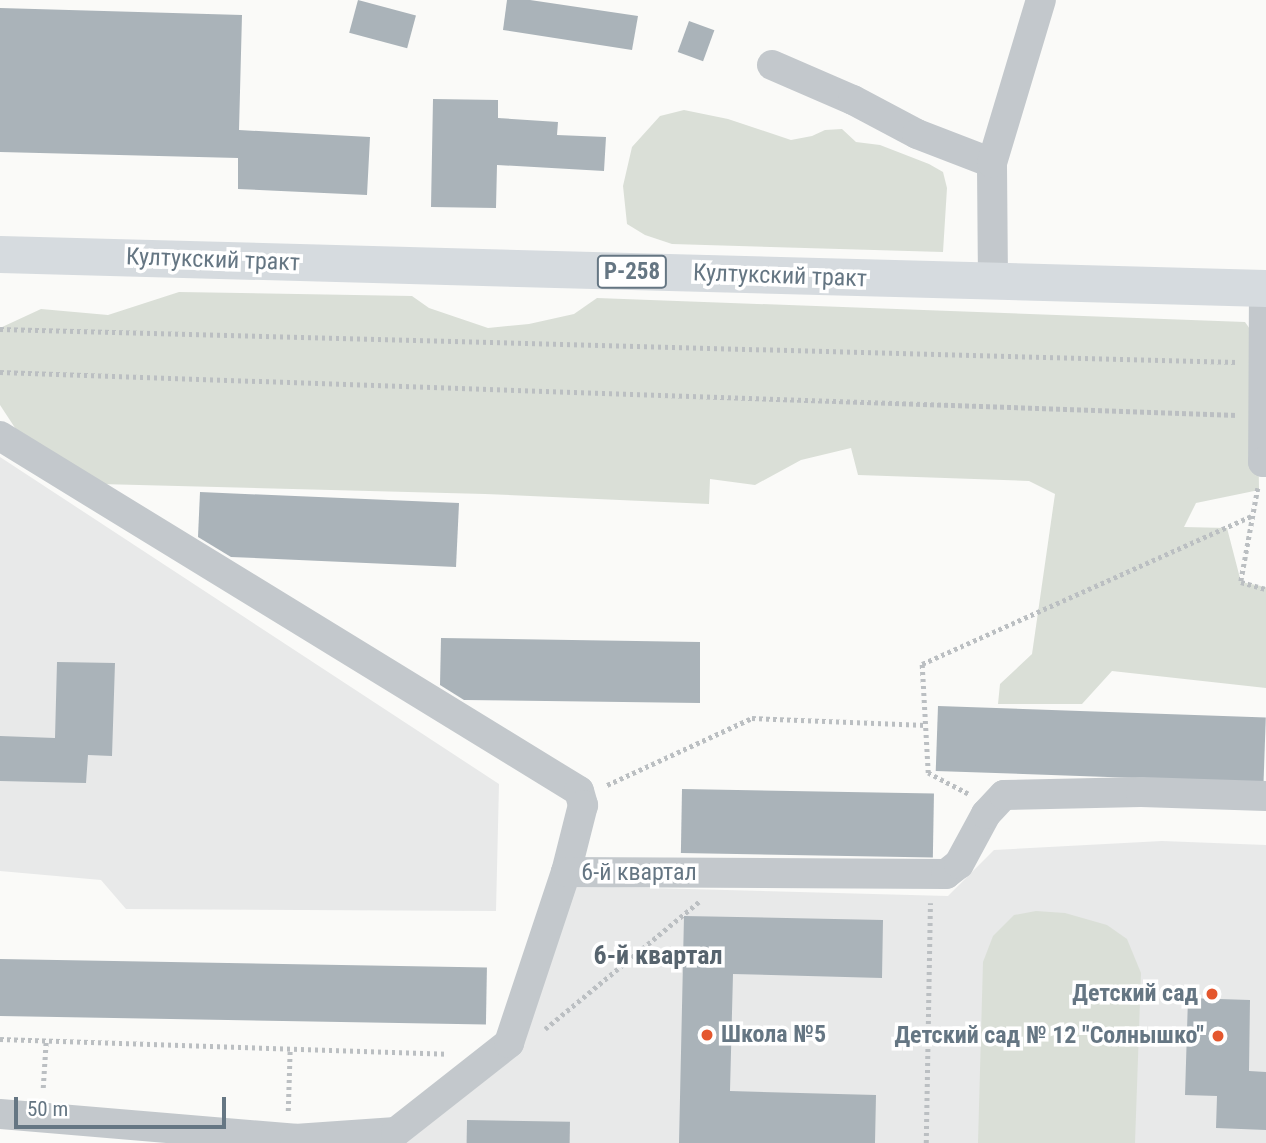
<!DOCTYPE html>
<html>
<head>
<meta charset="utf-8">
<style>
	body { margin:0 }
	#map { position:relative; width:1266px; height:1143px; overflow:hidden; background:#fafaf8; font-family:"Roboto Condensed",sans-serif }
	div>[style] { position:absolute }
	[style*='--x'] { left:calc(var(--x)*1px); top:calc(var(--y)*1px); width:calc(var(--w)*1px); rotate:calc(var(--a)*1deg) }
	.built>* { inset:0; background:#e8e9e9 }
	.green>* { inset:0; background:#dadfd7 }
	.building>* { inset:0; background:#aab3b9; transform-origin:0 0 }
	.path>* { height:4.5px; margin-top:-2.25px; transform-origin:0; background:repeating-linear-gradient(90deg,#bbbfc2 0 3.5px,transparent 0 7px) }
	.minor>* { height:30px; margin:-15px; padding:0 15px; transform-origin:15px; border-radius:15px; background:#c3c8cc }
	.major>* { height:37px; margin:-18.5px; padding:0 18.5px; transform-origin:18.5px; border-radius:18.5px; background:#d6dbdf }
	.dots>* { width:19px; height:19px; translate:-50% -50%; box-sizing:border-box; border:4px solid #fff; border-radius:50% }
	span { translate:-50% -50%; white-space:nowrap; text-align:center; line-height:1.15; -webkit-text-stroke:7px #fff; paint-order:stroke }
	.shield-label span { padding:2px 5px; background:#fff; border:2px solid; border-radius:5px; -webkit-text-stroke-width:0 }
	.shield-label { font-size:23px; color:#657683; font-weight:700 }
	.street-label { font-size:24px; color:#657683 }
	.poi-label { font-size:24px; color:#657683; font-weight:700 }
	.right { translate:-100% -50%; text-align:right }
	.left { translate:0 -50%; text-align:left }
	.neighbourhood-label { font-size:26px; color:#57646e; font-weight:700 }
	.scale { position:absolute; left:14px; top:1097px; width:212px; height:32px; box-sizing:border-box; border:4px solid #657683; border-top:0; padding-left:9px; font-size:21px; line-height:24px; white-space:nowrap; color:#657683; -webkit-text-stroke:5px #fff; paint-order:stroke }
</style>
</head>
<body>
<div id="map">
	<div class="built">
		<i style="clip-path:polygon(0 457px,499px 784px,496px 911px,126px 909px,101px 880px,0 871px)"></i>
		<i style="clip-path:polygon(1162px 841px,1266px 845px,1266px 1143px,405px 1143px,519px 1051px,574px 886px,948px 896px,994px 850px)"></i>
	</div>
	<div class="green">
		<i style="clip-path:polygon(684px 110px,728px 119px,791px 140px,812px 136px,825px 130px,842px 129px,856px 142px,880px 145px,929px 164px,943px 172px,947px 188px,943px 252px,672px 244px,645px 235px,627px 224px,623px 186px,632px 147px,660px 116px)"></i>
		<i style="clip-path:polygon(179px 292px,412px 296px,429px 308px,488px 328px,529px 324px,574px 314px,597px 298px,1245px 322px,1257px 339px,1259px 490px,1196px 503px,1184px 527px,1227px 528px,1241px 582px,1266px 587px,1266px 688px,1112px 671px,1082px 704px,998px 704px,1000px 684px,1032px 654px,1055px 494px,1029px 481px,858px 475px,851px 448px,801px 460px,755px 485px,710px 479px,709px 504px,485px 494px,100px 484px,21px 437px,0 405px,0 328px,41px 309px,108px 315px)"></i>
		<i style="clip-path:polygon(1036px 911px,1065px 913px,1107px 925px,1127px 939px,1141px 973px,1135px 1143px,978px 1143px,983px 962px,993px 936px,1014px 915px)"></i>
	</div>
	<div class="building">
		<i style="left:358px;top:0;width:60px;height:34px;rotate:15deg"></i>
		<i style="clip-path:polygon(507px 0,530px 0,638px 16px,632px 50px,503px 30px)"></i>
		<i style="clip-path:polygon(0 8px,242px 15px,239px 130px,370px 137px,367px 195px,238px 189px,238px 158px,0 152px)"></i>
		<i style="left:689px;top:21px;width:27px;height:33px;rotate:20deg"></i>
		<i style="clip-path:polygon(433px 99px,498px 100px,498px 118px,558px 122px,557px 135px,606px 137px,604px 171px,497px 165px,496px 208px,431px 207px)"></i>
		<i style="clip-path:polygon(200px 492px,459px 503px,456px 567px,231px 557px,198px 537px)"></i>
		<i style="clip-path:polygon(441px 638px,700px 642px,700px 703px,464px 700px,440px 685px)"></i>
		<i style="clip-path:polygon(57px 662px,115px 663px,112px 756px,88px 755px,86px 783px,0 781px,0 736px,55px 738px)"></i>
		<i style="left:938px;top:706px;width:328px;height:65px;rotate:2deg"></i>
		<i style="left:682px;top:789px;width:252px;height:64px;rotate:1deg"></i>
		<i style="clip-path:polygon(684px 916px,883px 920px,882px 978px,733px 974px,730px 1091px,876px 1095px,875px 1143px,679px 1143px)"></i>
		<i style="left:0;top:959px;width:487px;height:57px;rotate:1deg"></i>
		<i style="clip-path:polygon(1188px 998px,1250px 1000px,1249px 1071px,1266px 1072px,1266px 1130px,1216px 1128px,1217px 1096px,1185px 1095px)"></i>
		<i style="left:467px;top:1120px;width:103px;height:23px;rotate:1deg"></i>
	</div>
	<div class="path">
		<i style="--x:0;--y:329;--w:1238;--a:1.53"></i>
		<i style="--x:0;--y:372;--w:1238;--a:1.99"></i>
		<i style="--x:1258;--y:488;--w:96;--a:100.3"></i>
		<i style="--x:1241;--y:582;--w:26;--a:16"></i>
		<i style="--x:607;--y:785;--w:160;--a:-24.8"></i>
		<i style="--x:752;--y:718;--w:174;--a:2.3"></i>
		<i style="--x:968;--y:794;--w:45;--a:-152.3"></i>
		<i style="--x:928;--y:773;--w:109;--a:-93.2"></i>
		<i style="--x:922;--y:664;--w:363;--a:-24.2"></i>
		<i style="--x:545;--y:1029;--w:201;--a:-39.6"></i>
		<i style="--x:0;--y:1039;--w:447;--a:1.9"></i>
		<i style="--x:43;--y:1088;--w:48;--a:-86.4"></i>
		<i style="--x:288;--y:1111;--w:62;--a:-88.2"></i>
		<i style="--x:926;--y:1143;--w:240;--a:-89"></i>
	</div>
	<div class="minor">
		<i style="--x:772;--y:65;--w:88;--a:23.4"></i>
		<i style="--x:853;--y:100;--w:72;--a:28"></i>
		<i style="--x:917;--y:134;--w:80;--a:21.1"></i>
		<i style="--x:993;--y:282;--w:119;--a:-90.5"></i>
		<i style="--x:992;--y:163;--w:170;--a:-73.3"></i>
		<i style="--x:1264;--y:288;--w:174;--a:90.3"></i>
		<i style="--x:1263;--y:462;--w:3;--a:0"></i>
		<i style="--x:0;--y:436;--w:679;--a:31.51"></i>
		<i style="--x:579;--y:791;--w:15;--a:74"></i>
		<i style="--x:583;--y:805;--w:69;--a:104.2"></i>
		<i style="--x:0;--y:1114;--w:296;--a:4.8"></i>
		<i style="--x:295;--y:1139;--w:101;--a:-4"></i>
		<i style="--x:396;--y:1132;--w:144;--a:-38.2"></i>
		<i style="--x:509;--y:1043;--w:180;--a:-71.6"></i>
		<i style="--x:566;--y:872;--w:380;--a:0.3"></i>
		<i style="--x:946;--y:874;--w:16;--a:-38"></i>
		<i style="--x:959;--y:864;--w:57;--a:-61.6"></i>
		<i style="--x:986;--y:814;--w:26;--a:-47"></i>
		<i style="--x:1004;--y:795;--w:137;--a:-1.3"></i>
		<i style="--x:1141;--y:792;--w:125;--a:1.8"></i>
	</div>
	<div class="major">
		<i style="--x:0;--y:254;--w:1266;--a:1.54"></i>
	</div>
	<div class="dots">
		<i style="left:1212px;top:994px;background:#e4572e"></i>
		<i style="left:707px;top:1035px;background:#e4572e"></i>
		<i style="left:1218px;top:1036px;background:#e4572e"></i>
	</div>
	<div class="shield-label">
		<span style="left:632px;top:272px">Р-258</span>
	</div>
	<div class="street-label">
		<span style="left:213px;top:260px;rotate:2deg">Култукский тракт</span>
		<span style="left:780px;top:276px;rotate:2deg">Култукский тракт</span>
		<span style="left:639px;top:873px">6-й квартал</span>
	</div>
	<div class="poi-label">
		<span class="right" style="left:1198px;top:994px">Детский сад</span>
		<span class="left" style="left:721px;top:1035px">Школа №5</span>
		<span class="right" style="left:1204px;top:1036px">Детский сад № 12 "Солнышко"</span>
	</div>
	<div class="neighbourhood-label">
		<span style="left:658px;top:956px">6-й квартал</span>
	</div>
	<div class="scale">50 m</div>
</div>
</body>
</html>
